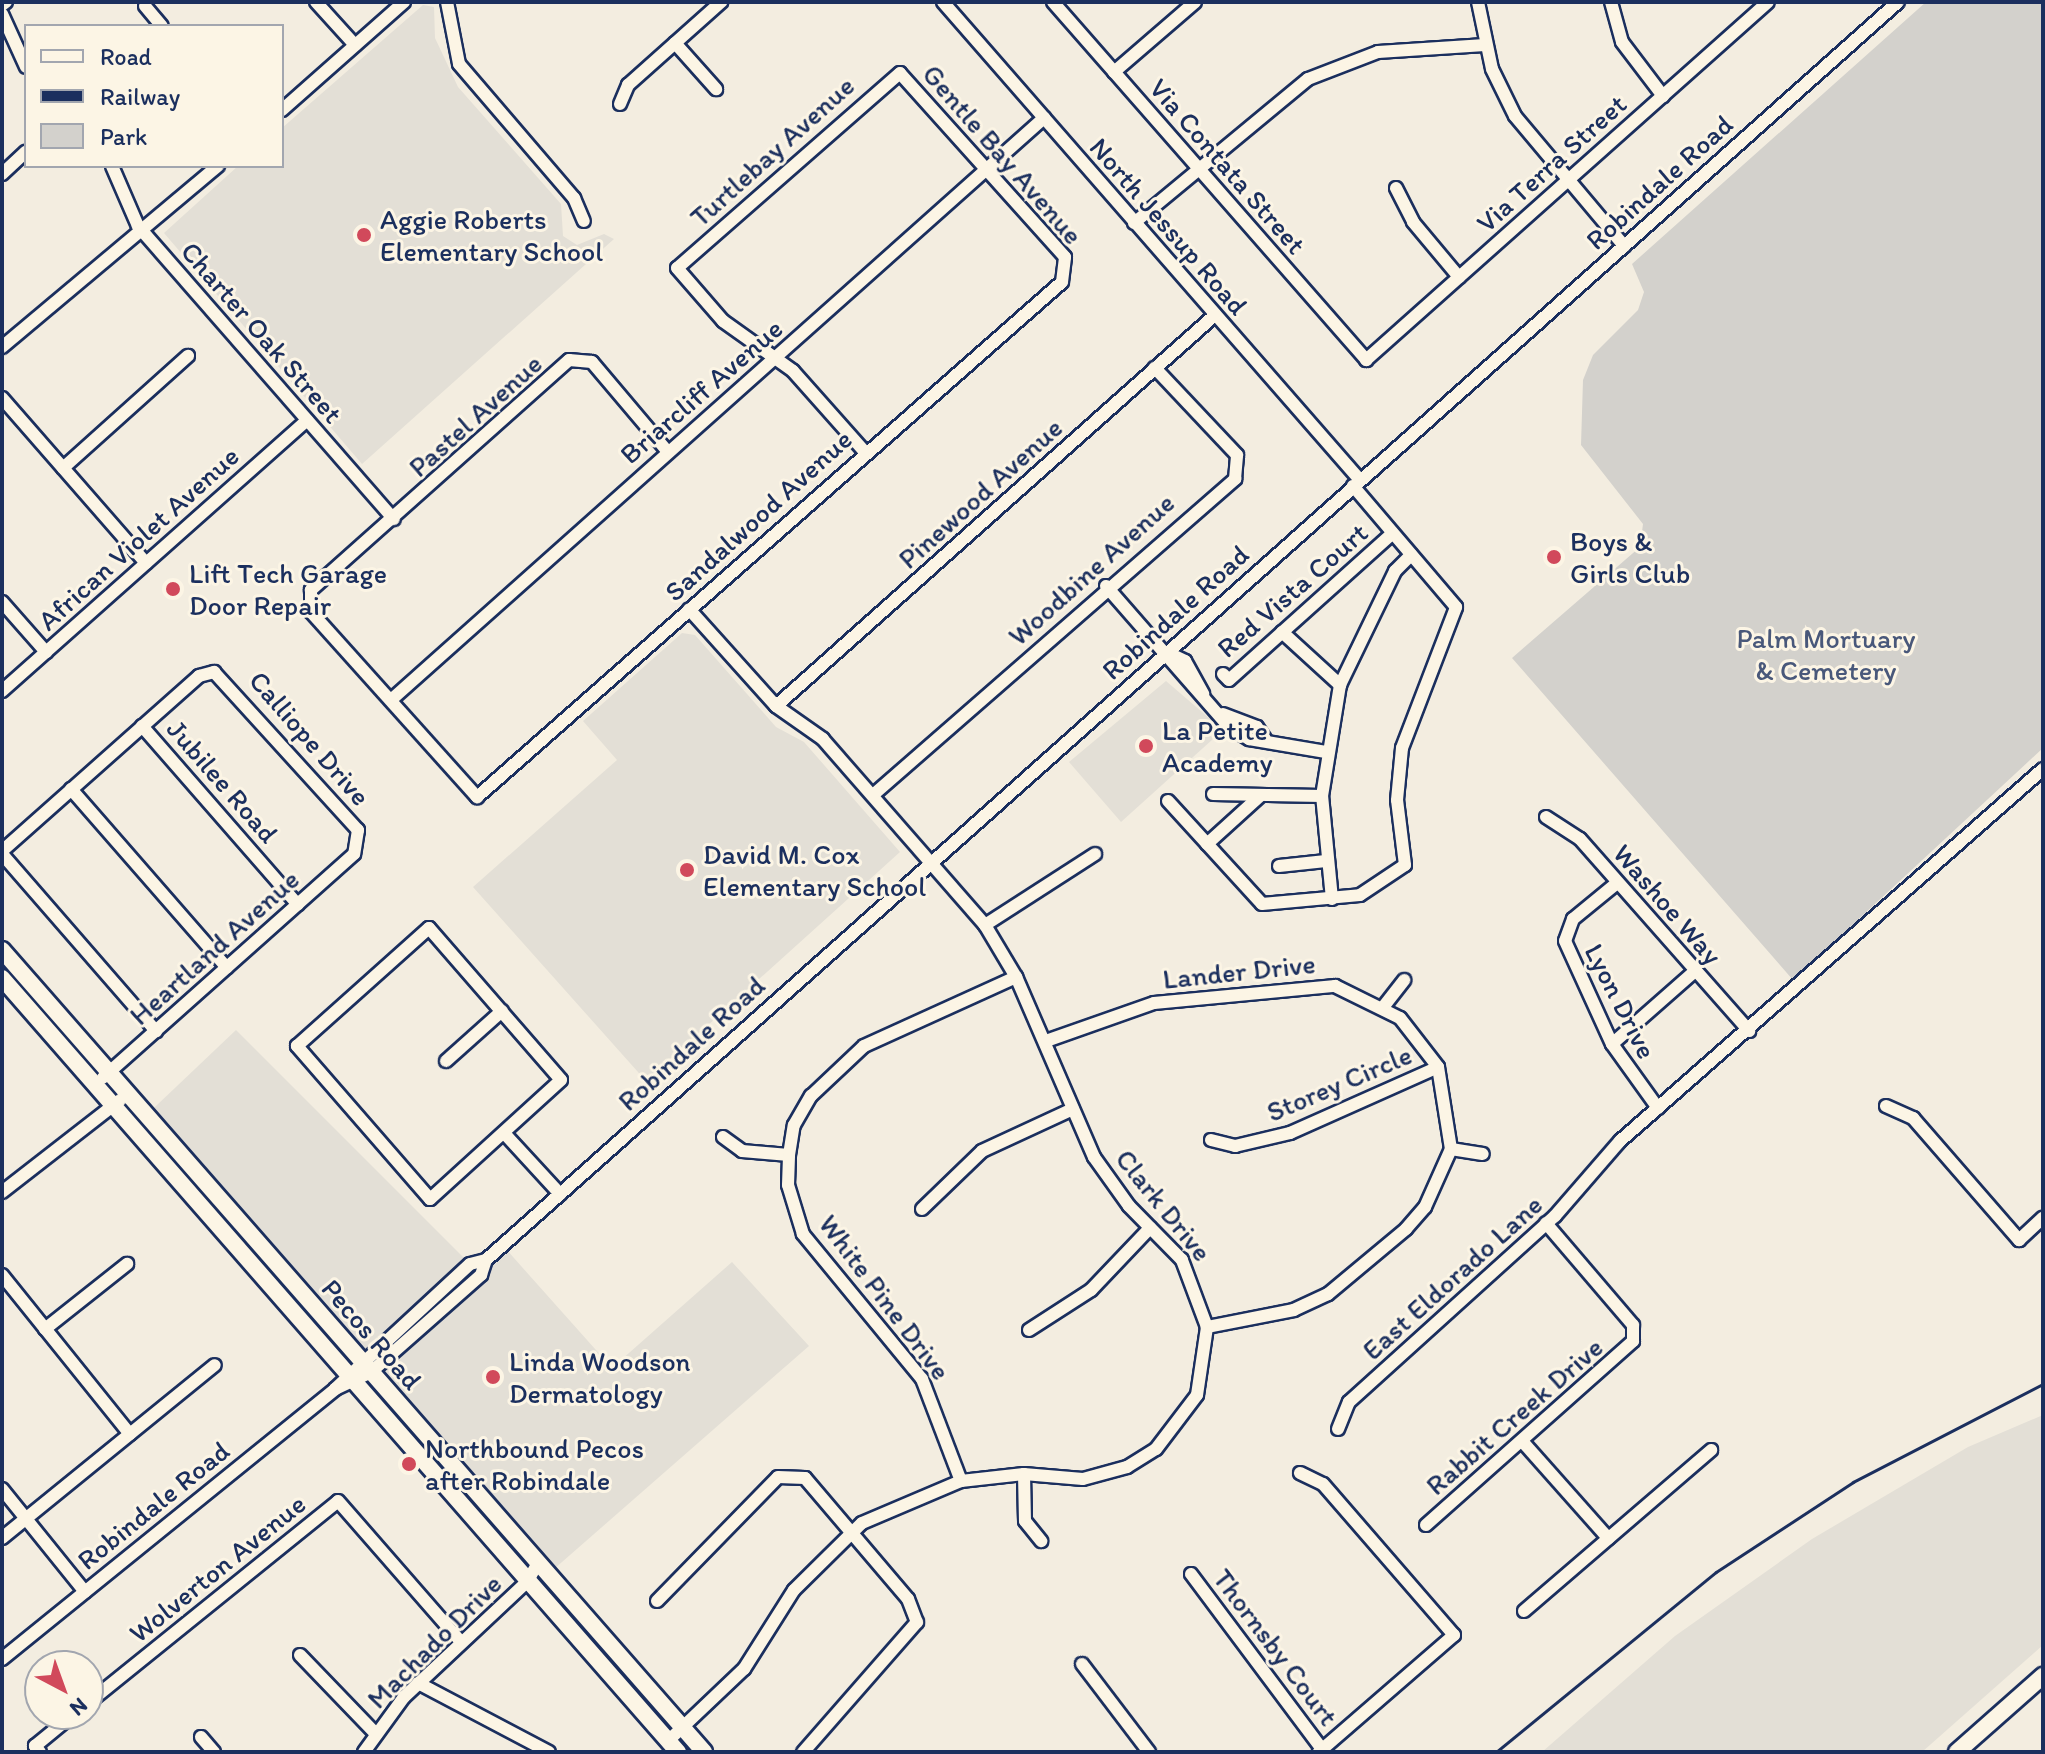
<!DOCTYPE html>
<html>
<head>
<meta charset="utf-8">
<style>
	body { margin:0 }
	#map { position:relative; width:2045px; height:1754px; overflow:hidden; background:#f3ede0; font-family:Itim,sans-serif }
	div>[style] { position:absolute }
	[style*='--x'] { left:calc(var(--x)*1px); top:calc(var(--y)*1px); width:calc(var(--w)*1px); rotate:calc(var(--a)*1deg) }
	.built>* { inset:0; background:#e3dfd6 }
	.green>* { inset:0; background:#d3d1cc }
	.roads { filter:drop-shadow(2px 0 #1b2f5e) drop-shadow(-2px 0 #1b2f5e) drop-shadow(0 2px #1b2f5e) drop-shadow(0 -2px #1b2f5e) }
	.minor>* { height:12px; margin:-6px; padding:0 6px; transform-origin:6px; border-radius:6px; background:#fcf5e5 }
	.major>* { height:16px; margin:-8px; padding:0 8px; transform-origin:8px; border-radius:8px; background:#fcf5e5 }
	.rail>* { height:3px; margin:-1.5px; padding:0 1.5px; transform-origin:1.5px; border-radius:1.5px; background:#1b2f5e }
	.dots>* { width:22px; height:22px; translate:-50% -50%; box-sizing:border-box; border:4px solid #fcf5e5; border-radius:50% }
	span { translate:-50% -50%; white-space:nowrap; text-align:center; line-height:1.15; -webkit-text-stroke:6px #fcf5e5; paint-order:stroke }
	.street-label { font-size:28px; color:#1b2f5e }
	.poi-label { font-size:28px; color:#1b2f5e }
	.left { translate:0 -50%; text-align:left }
	.park-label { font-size:28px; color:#49587a }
	.frame { position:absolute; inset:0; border:4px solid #1b2f5e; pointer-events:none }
	.legend { position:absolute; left:24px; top:24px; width:260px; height:144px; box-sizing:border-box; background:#fcf5e5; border:2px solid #a2a6af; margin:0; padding:10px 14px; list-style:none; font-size:24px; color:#1b2f5e }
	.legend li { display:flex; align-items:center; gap:16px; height:40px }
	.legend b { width:40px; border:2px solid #a2a6af }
	.north { position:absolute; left:24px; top:1650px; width:80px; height:80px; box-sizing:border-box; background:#fcf5e5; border:2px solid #a2a6af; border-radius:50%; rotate:139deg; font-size:22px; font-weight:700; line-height:32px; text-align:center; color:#1b2f5e }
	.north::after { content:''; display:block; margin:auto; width:28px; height:36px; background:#d1495b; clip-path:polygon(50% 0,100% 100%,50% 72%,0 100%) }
</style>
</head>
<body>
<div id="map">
	<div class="built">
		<i style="clip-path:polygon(423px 5px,434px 7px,435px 38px,458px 87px,561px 204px,563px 236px,577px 245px,604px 234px,614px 239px,362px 464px,164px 233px,238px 166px,282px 166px,282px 128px)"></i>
		<i style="clip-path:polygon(682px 633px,695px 635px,776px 727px,804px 742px,900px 852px,646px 1081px,473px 887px,617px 760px,583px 721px)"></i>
		<i style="clip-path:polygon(1166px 681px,1223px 730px,1121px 822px,1069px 762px)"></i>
		<i style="clip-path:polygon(236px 1030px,470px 1264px,348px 1369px,137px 1124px)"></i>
		<i style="clip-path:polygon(505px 1248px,612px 1368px,732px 1262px,809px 1346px,538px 1583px,355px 1373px)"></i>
		<i style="clip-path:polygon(2043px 1415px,2043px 1645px,1922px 1752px,1542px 1752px,1675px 1636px,1812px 1539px,1968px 1447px)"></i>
	</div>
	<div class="green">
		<i style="clip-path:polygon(1926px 2px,2043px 2px,2043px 748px,1793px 980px,1512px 658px,1640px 547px,1643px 524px,1581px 445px,1583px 380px,1593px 355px,1638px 310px,1644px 292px,1632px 264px)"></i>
	</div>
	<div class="roads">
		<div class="minor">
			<i style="--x:316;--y:2;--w:58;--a:47.8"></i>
			<i style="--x:447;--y:2;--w:63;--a:79"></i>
			<i style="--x:459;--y:64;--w:177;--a:49.4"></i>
			<i style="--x:574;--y:198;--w:25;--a:67"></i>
			<i style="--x:943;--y:2;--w:634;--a:48.9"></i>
			<i style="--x:1053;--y:2;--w:476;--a:48.8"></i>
			<i style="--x:1366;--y:360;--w:538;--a:-41.69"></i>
			<i style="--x:1478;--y:2;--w:68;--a:78.2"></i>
			<i style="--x:1492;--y:69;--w:52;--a:63.9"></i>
			<i style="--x:1515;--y:116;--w:170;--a:50"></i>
			<i style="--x:1611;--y:2;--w:41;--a:74.6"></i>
			<i style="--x:1622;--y:42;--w:68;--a:52.8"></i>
			<i style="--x:2;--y:5;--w:5;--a:-37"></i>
			<i style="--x:145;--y:6;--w:26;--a:50"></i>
			<i style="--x:2;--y:14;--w:58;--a:65.6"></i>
			<i style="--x:675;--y:43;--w:62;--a:48.3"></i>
			<i style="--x:1114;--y:72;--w:107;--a:-40.8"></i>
			<i style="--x:620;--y:104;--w:21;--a:-67"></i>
			<i style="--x:628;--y:85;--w:125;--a:-41.7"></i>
			<i style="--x:282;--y:110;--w:163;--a:-41.5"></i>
			<i style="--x:112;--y:166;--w:65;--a:66.6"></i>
			<i style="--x:138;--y:226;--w:389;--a:48.9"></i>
			<i style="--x:2;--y:174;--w:33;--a:-43"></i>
			<i style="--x:1396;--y:188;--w:38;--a:63"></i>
			<i style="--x:1413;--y:222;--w:72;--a:50.1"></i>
			<i style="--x:1134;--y:223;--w:226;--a:-39.6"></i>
			<i style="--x:1308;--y:79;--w:75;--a:-21.1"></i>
			<i style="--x:1378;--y:52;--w:107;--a:-3.7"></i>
			<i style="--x:2;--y:347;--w:282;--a:-40"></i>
			<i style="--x:2;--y:398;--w:219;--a:48.9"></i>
			<i style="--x:668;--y:452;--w:118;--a:-130.2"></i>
			<i style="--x:592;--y:362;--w:23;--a:-175"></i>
			<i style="--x:569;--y:360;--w:346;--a:138.3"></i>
			<i style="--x:311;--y:590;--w:22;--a:90"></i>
			<i style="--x:311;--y:612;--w:249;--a:48.1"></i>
			<i style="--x:477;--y:797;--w:779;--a:-41.36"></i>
			<i style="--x:1062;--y:282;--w:25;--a:-83"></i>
			<i style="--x:1065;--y:257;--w:247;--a:-131.9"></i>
			<i style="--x:900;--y:73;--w:296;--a:138.8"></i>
			<i style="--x:677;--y:268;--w:70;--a:49"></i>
			<i style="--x:723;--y:321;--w:86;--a:35.5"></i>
			<i style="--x:793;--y:371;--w:108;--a:48.4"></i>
			<i style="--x:63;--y:468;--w:168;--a:-41.9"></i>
			<i style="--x:1106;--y:586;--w:186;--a:48.9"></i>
			<i style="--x:1228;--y:726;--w:25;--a:32"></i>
			<i style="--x:1249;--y:739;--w:78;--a:9.6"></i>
			<i style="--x:2;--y:602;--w:67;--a:48.7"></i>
			<i style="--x:1282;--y:632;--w:79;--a:42.4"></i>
			<i style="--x:1166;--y:652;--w:21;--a:25"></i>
			<i style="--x:1185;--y:661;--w:38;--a:61"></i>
			<i style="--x:1223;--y:674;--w:8;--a:45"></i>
			<i style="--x:1229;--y:680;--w:219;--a:-41.9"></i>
			<i style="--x:2;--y:691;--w:408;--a:-41.6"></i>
			<i style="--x:391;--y:700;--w:875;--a:-41.71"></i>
			<i style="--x:776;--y:706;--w:588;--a:-41.69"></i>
			<i style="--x:1223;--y:714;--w:36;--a:21"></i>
			<i style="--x:1257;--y:727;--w:14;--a:56"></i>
			<i style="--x:142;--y:726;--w:237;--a:48.9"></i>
			<i style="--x:71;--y:789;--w:237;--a:48.9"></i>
			<i style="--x:1213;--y:794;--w:109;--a:1.1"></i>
			<i style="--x:873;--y:795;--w:481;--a:-41.1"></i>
			<i style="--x:1235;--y:479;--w:24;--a:-85"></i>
			<i style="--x:1237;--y:455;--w:120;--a:-133.3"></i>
			<i style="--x:1168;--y:801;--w:139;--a:47.6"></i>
			<i style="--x:1262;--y:904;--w:98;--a:-5.2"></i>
			<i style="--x:1360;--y:895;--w:54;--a:-33.7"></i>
			<i style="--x:1405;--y:865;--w:65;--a:-97"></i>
			<i style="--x:1397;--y:800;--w:52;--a:-84.5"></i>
			<i style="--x:1402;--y:748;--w:151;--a:-69"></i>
			<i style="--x:1456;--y:607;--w:159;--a:-130.4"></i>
			<i style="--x:1546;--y:817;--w:40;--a:32.9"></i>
			<i style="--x:1580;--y:839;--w:256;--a:48.6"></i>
			<i style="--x:1207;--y:844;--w:73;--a:-42.2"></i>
			<i style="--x:2;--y:851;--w:264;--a:-41.6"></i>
			<i style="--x:199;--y:676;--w:16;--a:-15"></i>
			<i style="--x:214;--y:672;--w:214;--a:47.7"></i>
			<i style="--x:358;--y:830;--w:24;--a:99"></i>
			<i style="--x:354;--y:854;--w:336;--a:138.3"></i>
			<i style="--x:2;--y:854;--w:235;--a:49"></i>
			<i style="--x:1279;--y:866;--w:47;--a:-6.1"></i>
			<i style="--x:1617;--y:883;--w:57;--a:140.7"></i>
			<i style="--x:1573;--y:919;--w:23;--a:110"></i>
			<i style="--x:1565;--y:941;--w:113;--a:65.5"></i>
			<i style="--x:1612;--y:1044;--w:79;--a:54.3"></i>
			<i style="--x:1332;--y:899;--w:103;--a:-95.5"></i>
			<i style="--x:1322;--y:796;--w:112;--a:-80.8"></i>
			<i style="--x:1340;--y:685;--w:127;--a:-64.2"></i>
			<i style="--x:1395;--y:571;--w:23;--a:-45"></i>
			<i style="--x:985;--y:925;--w:131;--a:-32.8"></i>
			<i style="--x:429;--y:928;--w:201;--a:49"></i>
			<i style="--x:561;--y:1080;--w:177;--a:137.7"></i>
			<i style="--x:430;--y:1199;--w:203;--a:-131"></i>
			<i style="--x:297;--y:1046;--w:177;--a:-41.8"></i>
			<i style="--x:1384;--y:1006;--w:33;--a:-52"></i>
			<i style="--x:1046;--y:1041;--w:114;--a:-19.4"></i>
			<i style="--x:1154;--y:1003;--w:182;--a:-5.4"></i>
			<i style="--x:1335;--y:986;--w:72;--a:26.2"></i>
			<i style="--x:1400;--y:1018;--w:62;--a:52.2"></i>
			<i style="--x:1438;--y:1067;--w:83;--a:81"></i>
			<i style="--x:1451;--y:1149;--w:64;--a:114.1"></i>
			<i style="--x:1425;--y:1207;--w:29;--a:131"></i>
			<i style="--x:1406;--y:1229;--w:102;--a:140.2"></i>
			<i style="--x:1328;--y:1294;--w:38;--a:155"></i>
			<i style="--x:1294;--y:1310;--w:89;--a:168.9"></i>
			<i style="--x:1612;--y:1044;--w:109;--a:-41.3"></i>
			<i style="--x:446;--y:1061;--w:75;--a:-41.8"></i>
			<i style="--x:1886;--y:1106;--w:30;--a:24"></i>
			<i style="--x:1913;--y:1118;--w:162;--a:49"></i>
			<i style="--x:2019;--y:1240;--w:33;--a:-43"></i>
			<i style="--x:504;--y:1133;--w:83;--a:47.4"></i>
			<i style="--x:723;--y:1137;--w:24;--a:36"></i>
			<i style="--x:742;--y:1151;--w:47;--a:4.9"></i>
			<i style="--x:1211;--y:1140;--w:25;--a:14"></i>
			<i style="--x:1235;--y:1146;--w:57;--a:-13.3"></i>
			<i style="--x:1290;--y:1133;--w:162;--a:-24"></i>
			<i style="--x:1451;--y:1149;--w:32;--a:9"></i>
			<i style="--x:2;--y:1192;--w:150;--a:-37.9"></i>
			<i style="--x:922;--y:1209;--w:83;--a:-44"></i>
			<i style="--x:982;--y:1151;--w:100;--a:-24.8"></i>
			<i style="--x:2;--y:1275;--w:204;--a:51.2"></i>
			<i style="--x:45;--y:1329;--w:105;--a:-38.4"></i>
			<i style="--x:1029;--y:1330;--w:74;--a:-32.8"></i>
			<i style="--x:1091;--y:1290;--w:86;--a:-46.4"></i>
			<i style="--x:335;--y:1389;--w:40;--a:-25"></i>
			<i style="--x:371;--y:1372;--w:147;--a:-41.4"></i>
			<i style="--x:481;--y:1275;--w:16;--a:-72"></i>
			<i style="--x:1338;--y:1429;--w:29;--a:-68"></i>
			<i style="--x:1349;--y:1402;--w:278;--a:-42.1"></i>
			<i style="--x:1555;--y:1216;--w:99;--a:-49.1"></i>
			<i style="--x:1620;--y:1141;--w:563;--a:-41.33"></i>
			<i style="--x:1522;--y:1441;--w:130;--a:48.4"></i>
			<i style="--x:1300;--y:1473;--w:25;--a:26"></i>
			<i style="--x:1323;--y:1484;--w:200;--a:49.1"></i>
			<i style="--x:1454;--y:1635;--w:179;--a:139.1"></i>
			<i style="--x:1024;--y:1474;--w:47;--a:88.8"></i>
			<i style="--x:1025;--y:1521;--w:26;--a:51"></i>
			<i style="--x:961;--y:1481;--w:109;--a:-110.9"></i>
			<i style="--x:922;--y:1379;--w:188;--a:-129.4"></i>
			<i style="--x:803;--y:1234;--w:51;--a:-107"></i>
			<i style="--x:788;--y:1185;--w:30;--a:-88"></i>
			<i style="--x:789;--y:1155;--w:30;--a:-81"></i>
			<i style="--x:794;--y:1125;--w:34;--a:-60"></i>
			<i style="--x:811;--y:1096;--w:73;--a:-43.3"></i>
			<i style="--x:864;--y:1046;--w:167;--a:-24.4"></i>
			<i style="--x:2;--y:1489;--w:132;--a:51.1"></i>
			<i style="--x:1426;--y:1525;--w:277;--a:-41.6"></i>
			<i style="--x:1633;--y:1341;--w:16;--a:-90"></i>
			<i style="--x:1633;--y:1325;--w:134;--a:-130.5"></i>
			<i style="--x:2;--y:1538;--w:274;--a:-39.1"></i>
			<i style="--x:1191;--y:1574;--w:219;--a:53.2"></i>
			<i style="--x:657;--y:1601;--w:173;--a:-45.7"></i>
			<i style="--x:778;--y:1477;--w:27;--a:2"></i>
			<i style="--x:805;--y:1478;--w:159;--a:49.6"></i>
			<i style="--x:908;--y:1599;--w:25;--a:69"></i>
			<i style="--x:917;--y:1622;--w:173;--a:131.2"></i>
			<i style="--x:1524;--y:1611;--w:247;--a:-40.7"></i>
			<i style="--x:300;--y:1655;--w:110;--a:46.1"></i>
			<i style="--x:2;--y:1659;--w:429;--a:-39"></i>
			<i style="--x:335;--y:1389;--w:184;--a:-42.8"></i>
			<i style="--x:470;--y:1264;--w:16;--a:-14"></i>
			<i style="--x:486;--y:1260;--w:1891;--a:-41.7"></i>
			<i style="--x:1082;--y:1664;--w:111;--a:52.7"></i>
			<i style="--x:418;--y:1683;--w:148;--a:27.8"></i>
			<i style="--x:88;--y:1703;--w:321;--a:-38.9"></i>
			<i style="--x:338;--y:1501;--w:187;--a:48.9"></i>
			<i style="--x:201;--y:1737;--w:20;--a:49"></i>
			<i style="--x:668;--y:1741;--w:105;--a:-43.5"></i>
			<i style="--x:744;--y:1669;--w:93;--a:-57.7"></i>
			<i style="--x:794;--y:1590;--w:95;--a:-44.6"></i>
			<i style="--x:862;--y:1523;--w:108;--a:-23"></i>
			<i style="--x:961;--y:1481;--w:63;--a:-6.3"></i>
			<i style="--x:1024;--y:1474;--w:59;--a:4.8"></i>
			<i style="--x:1083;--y:1479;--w:46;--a:-15.3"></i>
			<i style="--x:1127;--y:1467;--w:34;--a:-32"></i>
			<i style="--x:1156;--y:1449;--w:68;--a:-52.8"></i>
			<i style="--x:1197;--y:1395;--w:69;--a:-81.6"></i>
			<i style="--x:1207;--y:1327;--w:72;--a:-110.5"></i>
			<i style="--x:1182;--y:1260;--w:76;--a:-134.5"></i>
			<i style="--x:1129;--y:1206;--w:60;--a:-125.5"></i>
			<i style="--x:1094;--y:1157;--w:196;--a:-113.4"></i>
			<i style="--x:1016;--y:977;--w:61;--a:-120.8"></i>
			<i style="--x:985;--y:925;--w:247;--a:-131.1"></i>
			<i style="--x:823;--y:739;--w:57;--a:-144.9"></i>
			<i style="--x:776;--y:706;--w:130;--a:-131.9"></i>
			<i style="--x:40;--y:1752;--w:8;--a:-130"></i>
			<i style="--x:35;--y:1746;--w:50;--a:-39.4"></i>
			<i style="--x:364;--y:1752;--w:68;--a:-54"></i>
			<i style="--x:404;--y:1697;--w:168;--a:-43.1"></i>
			<i style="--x:527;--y:1582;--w:22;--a:-60"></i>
		</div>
		<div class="major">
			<i style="--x:2;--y:950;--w:1066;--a:48.8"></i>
			<i style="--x:2;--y:978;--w:1028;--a:48.87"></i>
			<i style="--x:1957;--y:1752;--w:115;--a:-41.5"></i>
		</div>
	</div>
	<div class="rail">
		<i style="--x:1496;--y:1752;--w:284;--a:-39.3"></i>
		<i style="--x:1716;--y:1572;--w:164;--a:-33.3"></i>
		<i style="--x:1853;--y:1482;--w:214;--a:-27.3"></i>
	</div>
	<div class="dots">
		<i style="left:364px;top:235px;background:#d1495b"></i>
		<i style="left:1554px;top:557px;background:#d1495b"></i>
		<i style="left:173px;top:589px;background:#d1495b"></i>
		<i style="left:1146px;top:746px;background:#d1495b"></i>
		<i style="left:687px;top:870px;background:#d1495b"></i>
		<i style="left:493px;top:1377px;background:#d1495b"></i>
		<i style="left:409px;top:1464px;background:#d1495b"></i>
	</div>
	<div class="street-label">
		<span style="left:772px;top:151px;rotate:-42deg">Turtlebay Avenue</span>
		<span style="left:1003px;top:154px;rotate:49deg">Gentle Bay Avenue</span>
		<span style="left:1551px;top:163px;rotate:-42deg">Via Terra Street</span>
		<span style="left:1228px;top:166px;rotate:49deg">Via Contata Street</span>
		<span style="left:1659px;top:182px;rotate:-42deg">Robindale Road</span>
		<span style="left:1169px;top:226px;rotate:49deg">North Jessup Road</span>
		<span style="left:262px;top:332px;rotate:49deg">Charter Oak Street</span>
		<span style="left:701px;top:391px;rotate:-41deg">Briarcliff Avenue</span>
		<span style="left:475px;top:415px;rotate:-42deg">Pastel Avenue</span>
		<span style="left:980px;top:493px;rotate:-42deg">Pinewood Avenue</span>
		<span style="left:758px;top:515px;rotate:-42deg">Sandalwood Avenue</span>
		<span style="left:138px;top:538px;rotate:-42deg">African Violet Avenue</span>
		<span style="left:1091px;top:569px;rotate:-42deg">Woodbine Avenue</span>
		<span style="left:1292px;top:590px;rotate:-41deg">Red Vista Court</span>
		<span style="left:1175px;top:612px;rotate:-42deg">Robindale Road</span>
		<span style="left:310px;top:738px;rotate:49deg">Calliope Drive</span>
		<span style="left:223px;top:781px;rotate:49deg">Jubilee Road</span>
		<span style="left:1668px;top:904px;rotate:49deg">Washoe Way</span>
		<span style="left:214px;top:947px;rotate:-42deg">Heartland Avenue</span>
		<span style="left:1239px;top:971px;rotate:-6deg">Lander Drive</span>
		<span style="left:1621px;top:1001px;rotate:63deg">Lyon Drive</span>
		<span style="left:691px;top:1043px;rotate:-42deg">Robindale Road</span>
		<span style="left:1339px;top:1083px;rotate:-23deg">Storey Circle</span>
		<span style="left:1164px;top:1205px;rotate:51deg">Clark Drive</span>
		<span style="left:1452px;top:1277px;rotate:-42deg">East Eldorado Lane</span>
		<span style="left:885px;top:1297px;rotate:53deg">White Pine Drive</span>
		<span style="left:372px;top:1334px;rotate:49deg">Pecos Road</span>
		<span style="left:1514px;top:1416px;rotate:-41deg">Rabbit Creek Drive</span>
		<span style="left:153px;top:1505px;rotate:-39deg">Robindale Road</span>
		<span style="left:217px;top:1568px;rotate:-39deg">Wolverton Avenue</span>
		<span style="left:434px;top:1641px;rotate:-45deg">Machado Drive</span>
		<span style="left:1276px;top:1647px;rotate:53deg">Thornsby Court</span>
	</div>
	<div class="poi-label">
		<span class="left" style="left:380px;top:235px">Aggie Roberts<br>Elementary School</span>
		<span class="left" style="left:1570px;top:557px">Boys &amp;<br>Girls Club</span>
		<span class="left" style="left:189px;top:589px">Lift Tech Garage<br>Door Repair</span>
		<span class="left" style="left:1162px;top:746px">La Petite<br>Academy</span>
		<span class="left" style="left:703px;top:870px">David M. Cox<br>Elementary School</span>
		<span class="left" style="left:509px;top:1377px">Linda Woodson<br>Dermatology</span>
		<span class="left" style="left:425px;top:1464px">Northbound Pecos<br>after Robindale</span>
	</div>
	<div class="park-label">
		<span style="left:1826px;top:654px">Palm Mortuary<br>&amp; Cemetery</span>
	</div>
	<div class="frame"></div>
	<ul class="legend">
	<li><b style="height:10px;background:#fcf5e5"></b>Road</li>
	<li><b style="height:10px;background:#1b2f5e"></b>Railway</li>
	<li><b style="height:22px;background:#d3d1cc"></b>Park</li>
	</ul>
	<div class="north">N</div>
</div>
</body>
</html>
